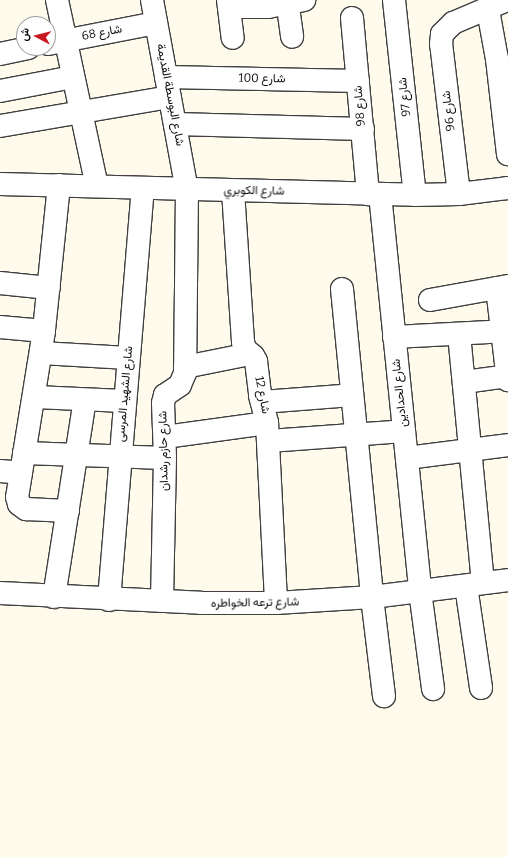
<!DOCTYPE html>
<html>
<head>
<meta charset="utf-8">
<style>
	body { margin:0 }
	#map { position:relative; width:508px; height:857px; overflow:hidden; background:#fffbec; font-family:Bitter,Vazirmatn,serif }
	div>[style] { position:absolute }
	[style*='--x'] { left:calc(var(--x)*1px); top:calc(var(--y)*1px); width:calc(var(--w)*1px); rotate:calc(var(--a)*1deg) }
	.roads { filter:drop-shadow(1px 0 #3f3f3f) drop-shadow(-1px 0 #3f3f3f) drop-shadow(0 1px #3f3f3f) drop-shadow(0 -1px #3f3f3f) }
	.minor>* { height:22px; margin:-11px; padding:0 11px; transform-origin:11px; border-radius:11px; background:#fff }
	span { translate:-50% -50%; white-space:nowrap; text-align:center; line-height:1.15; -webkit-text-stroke:4px #fff; paint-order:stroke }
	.street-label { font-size:12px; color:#0c0c0c }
	.north { position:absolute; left:16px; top:16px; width:40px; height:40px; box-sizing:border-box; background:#fff; border:1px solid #9e9e9e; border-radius:50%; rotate:277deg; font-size:11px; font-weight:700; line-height:16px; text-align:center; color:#0c0c0c }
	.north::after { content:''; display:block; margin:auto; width:14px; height:18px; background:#c81922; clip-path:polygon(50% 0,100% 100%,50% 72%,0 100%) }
</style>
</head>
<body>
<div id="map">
	<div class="roads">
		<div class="minor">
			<i style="--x:57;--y:0;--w:190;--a:77.9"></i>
			<i style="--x:152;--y:0;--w:193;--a:79.6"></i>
			<i style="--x:187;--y:190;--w:183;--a:90.6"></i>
			<i style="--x:185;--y:373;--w:13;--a:113"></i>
			<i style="--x:180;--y:385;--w:18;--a:146"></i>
			<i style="--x:165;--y:395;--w:8;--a:104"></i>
			<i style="--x:163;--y:403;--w:55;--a:87.9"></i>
			<i style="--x:165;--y:458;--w:143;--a:91.2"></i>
			<i style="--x:228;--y:0;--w:38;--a:83"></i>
			<i style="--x:287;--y:0;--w:37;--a:82"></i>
			<i style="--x:394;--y:0;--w:196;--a:83.9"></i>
			<i style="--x:229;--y:7;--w:39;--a:0"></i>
			<i style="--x:268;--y:7;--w:37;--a:-11"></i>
			<i style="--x:488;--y:10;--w:50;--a:79.6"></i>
			<i style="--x:497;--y:59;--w:96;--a:83.4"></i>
			<i style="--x:352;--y:18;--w:177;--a:84.8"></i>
			<i style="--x:48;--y:44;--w:110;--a:-11"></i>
			<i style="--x:0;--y:54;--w:29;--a:-12"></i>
			<i style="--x:166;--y:77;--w:192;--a:1.2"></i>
			<i style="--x:0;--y:91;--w:74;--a:-10.9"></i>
			<i style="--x:175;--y:124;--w:188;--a:1.5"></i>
			<i style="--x:0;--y:126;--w:172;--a:-9.7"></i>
			<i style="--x:0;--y:184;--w:415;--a:1.5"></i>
			<i style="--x:415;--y:195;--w:44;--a:-1.3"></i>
			<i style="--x:459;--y:194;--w:49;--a:-7"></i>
			<i style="--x:59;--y:185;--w:147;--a:95.9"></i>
			<i style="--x:44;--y:331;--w:168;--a:99.2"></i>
			<i style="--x:17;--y:497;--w:7;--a:74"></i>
			<i style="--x:19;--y:504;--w:9;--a:36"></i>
			<i style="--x:26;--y:509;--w:42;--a:2.7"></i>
			<i style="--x:233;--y:191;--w:151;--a:86.2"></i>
			<i style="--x:243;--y:342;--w:7;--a:74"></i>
			<i style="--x:245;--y:349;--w:11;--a:41"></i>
			<i style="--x:253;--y:356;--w:6;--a:59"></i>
			<i style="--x:256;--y:361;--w:35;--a:83"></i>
			<i style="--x:260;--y:396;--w:28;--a:75"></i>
			<i style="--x:267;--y:423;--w:180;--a:87.1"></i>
			<i style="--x:380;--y:194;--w:399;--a:84.2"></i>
			<i style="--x:420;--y:591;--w:99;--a:82.4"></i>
			<i style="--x:459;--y:194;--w:151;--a:-96.8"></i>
			<i style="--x:441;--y:44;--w:10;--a:-84"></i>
			<i style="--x:442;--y:34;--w:16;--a:-45"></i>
			<i style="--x:453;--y:23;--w:59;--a:-23.1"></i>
			<i style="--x:0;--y:283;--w:49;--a:5.8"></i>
			<i style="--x:497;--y:288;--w:93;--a:83.2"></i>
			<i style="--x:342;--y:289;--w:309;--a:84.4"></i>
			<i style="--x:372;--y:597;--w:100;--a:83.1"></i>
			<i style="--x:430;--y:300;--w:79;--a:-10.2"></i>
			<i style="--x:0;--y:327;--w:44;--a:5.2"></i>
			<i style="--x:459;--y:334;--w:250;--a:84.5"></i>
			<i style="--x:394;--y:337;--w:114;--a:-3"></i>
			<i style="--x:41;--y:353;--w:87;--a:3.3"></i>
			<i style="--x:185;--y:367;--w:66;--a:-11.3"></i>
			<i style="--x:464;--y:382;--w:44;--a:-7.8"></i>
			<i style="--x:35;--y:397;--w:89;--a:2.6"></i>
			<i style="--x:262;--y:402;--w:90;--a:-4.4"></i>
			<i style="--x:165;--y:437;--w:103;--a:-7.8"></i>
			<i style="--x:269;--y:441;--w:135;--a:-4.2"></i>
			<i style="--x:24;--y:453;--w:141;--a:2"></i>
			<i style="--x:407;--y:458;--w:102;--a:-7.3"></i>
			<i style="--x:0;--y:471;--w:21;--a:5"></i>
			<i style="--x:466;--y:586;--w:103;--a:81.6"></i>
			<i style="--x:0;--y:593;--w:201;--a:2.8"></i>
			<i style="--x:201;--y:603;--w:75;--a:0"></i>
			<i style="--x:276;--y:603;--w:96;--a:-3.6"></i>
			<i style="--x:372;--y:597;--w:137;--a:-7.1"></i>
			<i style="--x:54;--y:597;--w:199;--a:-81.1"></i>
			<i style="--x:109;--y:600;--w:412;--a:-85.3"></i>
		</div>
	</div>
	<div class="street-label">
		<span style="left:102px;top:33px;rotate:-11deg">شارع 68</span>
		<span style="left:262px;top:79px;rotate:1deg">شارع 100</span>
		<span style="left:170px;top:95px;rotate:79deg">شارع البوسطة القديمة</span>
		<span style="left:405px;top:97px;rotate:-96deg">شارع 97</span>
		<span style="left:360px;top:106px;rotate:-95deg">شارع 98</span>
		<span style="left:449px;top:111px;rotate:-97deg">شارع 96</span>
		<span style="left:254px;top:191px;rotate:1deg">شارع الكوبري</span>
		<span style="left:400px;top:393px;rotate:-96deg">شارع الحدادين</span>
		<span style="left:125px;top:394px;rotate:-85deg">شارع الشهيد المرسى</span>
		<span style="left:262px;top:395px;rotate:79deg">شارع 12</span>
		<span style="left:164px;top:451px;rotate:-91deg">شارع حازم رشدان</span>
		<span style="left:255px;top:603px;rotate:-1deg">شارع ترعه الخواطره</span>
	</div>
	<div class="north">ش</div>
</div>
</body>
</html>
